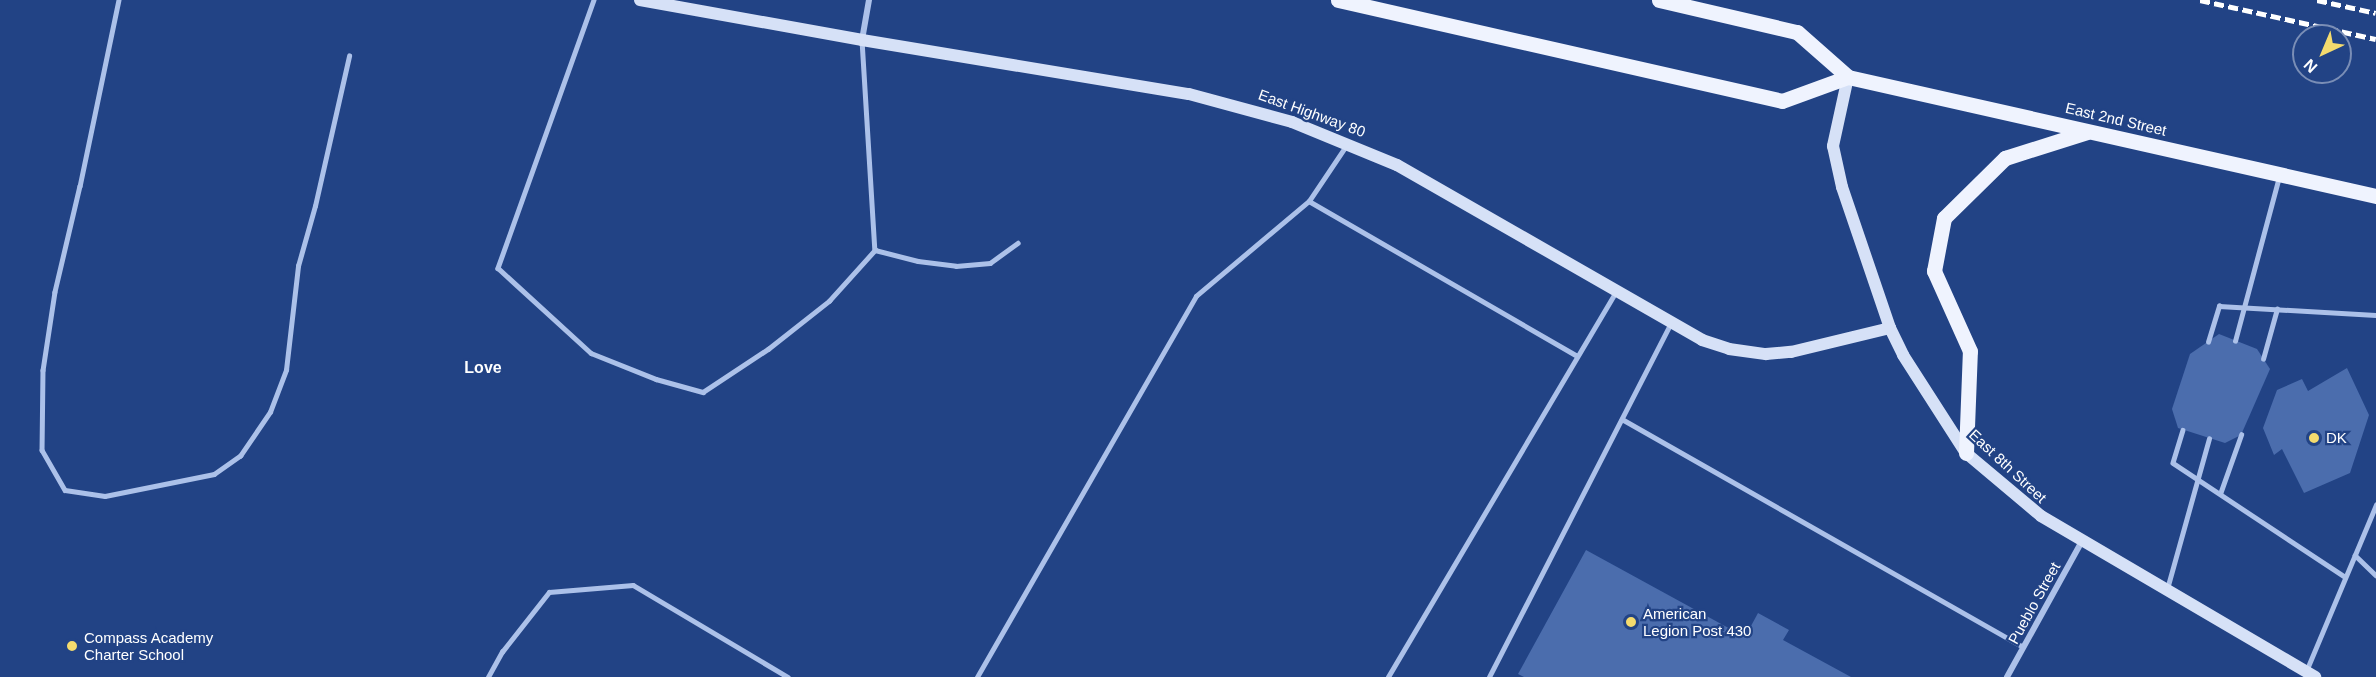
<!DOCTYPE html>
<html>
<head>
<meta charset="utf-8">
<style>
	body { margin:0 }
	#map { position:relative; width:2376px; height:677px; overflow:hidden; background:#224385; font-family:Helvetica,sans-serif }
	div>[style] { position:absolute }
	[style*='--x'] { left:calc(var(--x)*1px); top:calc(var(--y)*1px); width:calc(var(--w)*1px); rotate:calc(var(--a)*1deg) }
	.building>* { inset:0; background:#4b6dad }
	.lane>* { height:4.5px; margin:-2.25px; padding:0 2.25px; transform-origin:2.25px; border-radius:2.25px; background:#acc1e9 }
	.street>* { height:6px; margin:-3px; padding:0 3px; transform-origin:3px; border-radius:3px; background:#acc1e9 }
	.secondary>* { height:12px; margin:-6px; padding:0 6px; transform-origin:6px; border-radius:6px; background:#d6e1f7 }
	.primary>* { height:15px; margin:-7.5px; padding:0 7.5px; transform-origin:7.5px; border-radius:7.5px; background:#eff3fe }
	.rail>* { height:4.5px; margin-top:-2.25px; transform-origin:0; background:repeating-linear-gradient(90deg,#fff 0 10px,transparent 0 14.5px) }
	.dots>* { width:16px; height:16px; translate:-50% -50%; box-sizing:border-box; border:3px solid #224385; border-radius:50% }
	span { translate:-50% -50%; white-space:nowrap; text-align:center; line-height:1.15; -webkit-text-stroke:4.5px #224385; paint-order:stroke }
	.street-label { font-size:15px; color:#fff }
	.poi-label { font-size:15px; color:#fff }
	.left { translate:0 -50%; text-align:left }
	.neighbourhood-label { font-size:16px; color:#fff; font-weight:700 }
	.north { position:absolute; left:2292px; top:24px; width:60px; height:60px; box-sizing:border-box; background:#224385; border:2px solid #7a8eb6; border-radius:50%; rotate:224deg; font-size:16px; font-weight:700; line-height:24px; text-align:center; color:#fff }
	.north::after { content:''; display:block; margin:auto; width:21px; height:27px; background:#f4db6e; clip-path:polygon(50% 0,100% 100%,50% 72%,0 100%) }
</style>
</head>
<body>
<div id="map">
	<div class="building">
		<i style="clip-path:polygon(2219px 334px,2257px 349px,2270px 369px,2241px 435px,2225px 443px,2178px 428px,2172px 409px,2190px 354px)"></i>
		<i style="clip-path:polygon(2347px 368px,2369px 415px,2350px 473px,2304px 493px,2282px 449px,2274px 455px,2263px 428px,2277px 390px,2302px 379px,2308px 391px)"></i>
		<i style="clip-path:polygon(1586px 550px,1745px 637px,1758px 613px,1789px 630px,1783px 640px,1851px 677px,1524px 677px,1518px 674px)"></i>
	</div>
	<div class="lane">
		<i style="--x:119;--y:0;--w:190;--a:101.8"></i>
		<i style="--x:80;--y:186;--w:109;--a:103.3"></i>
		<i style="--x:55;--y:292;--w:79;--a:98.7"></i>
		<i style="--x:43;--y:370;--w:80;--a:90.7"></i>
		<i style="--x:42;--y:450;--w:46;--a:60.1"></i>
		<i style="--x:65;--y:490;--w:40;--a:8.5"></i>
		<i style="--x:105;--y:496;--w:111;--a:-11.4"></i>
		<i style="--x:214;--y:474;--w:32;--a:-35"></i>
		<i style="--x:240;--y:456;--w:53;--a:-55.7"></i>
		<i style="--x:270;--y:412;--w:45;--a:-69.1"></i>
		<i style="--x:286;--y:370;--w:105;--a:-83.4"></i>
		<i style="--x:298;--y:266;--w:62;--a:-74.2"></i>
		<i style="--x:315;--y:206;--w:154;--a:-77.2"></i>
		<i style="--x:594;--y:0;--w:285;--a:109.7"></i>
		<i style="--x:498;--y:268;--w:126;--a:42.4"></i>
		<i style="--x:591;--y:353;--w:70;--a:21.8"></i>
		<i style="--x:656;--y:379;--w:49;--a:15.5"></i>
		<i style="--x:703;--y:392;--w:78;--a:-33.5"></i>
		<i style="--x:768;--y:349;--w:78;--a:-38.2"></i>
		<i style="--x:829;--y:301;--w:69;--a:-48"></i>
		<i style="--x:862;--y:40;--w:210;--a:86.5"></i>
		<i style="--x:875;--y:250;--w:44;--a:14.3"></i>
		<i style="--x:918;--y:261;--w:38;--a:7"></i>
		<i style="--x:956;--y:266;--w:34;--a:-5"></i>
		<i style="--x:990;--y:263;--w:34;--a:-36"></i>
		<i style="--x:1309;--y:201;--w:308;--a:30"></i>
		<i style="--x:2235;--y:341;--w:170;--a:-75"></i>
		<i style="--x:2208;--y:342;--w:38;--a:-73"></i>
		<i style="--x:2219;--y:306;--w:157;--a:3.3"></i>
		<i style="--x:2263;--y:359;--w:52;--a:-74.4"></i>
		<i style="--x:1622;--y:419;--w:461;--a:29.6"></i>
		<i style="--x:2183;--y:430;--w:34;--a:107"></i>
		<i style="--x:2173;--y:463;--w:206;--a:33.5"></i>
		<i style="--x:2220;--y:494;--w:63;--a:-70.4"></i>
		<i style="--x:2355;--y:555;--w:29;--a:44"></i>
		<i style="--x:2167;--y:589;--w:156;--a:-74.4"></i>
		<i style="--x:2307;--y:669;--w:178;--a:-67.2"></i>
		<i style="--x:488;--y:677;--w:29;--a:-61"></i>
		<i style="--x:502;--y:652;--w:76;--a:-51.9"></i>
		<i style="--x:549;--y:592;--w:84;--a:-4.8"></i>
		<i style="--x:633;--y:585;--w:180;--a:30.7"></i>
		<i style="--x:977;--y:677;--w:439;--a:-60.1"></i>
		<i style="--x:1196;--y:296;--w:148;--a:-40.1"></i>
		<i style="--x:1309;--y:201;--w:66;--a:-56.1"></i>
		<i style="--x:1388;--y:677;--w:447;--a:-59.4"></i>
		<i style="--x:1489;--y:677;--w:396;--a:-62.8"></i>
	</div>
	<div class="street">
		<i style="--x:862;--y:40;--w:41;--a:-80.1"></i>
		<i style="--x:2007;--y:677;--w:155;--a:-61.1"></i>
	</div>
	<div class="secondary">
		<i style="--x:640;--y:0;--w:226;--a:10.2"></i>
		<i style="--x:862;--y:40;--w:331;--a:9.4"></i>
		<i style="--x:1189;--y:94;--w:107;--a:15.2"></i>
		<i style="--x:1292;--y:122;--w:113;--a:22.3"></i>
		<i style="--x:1397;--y:165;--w:352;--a:29.8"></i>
		<i style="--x:1702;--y:340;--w:28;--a:18"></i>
		<i style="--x:1729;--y:349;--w:37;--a:8"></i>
		<i style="--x:1766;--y:354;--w:25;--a:-5"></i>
		<i style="--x:1791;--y:352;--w:102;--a:-13.6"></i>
		<i style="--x:1848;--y:77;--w:71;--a:102.3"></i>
		<i style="--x:1833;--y:146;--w:42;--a:77.6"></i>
		<i style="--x:1842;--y:187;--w:149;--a:71.2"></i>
		<i style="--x:1890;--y:328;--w:30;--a:64"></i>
		<i style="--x:1903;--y:355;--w:117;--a:57.3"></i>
		<i style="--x:1966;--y:453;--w:98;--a:40"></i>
		<i style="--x:2041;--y:516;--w:318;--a:30.4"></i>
	</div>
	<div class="primary">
		<i style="--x:1338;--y:0;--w:455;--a:12.8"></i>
		<i style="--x:1782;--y:101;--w:70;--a:-20"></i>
		<i style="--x:1659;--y:0;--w:142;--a:13.1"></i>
		<i style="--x:1797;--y:32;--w:68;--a:41.4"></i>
		<i style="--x:1848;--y:77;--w:541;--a:12.7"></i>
		<i style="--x:1966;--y:453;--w:102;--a:-87.8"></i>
		<i style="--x:1970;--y:351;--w:88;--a:-114.2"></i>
		<i style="--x:1934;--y:271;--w:54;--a:-79.3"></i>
		<i style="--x:1944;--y:218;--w:86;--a:-44.5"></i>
		<i style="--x:2005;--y:158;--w:86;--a:-17.6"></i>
	</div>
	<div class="rail">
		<i style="--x:2200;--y:0;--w:180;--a:12.5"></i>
		<i style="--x:2317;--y:0;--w:60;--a:12.4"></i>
	</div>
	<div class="dots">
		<i style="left:2314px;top:438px;background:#f4db6e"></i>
		<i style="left:1631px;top:622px;background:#f4db6e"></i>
		<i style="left:72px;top:646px;background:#f4db6e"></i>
	</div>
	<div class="street-label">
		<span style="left:1312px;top:113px;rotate:20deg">East Highway 80</span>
		<span style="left:2116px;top:119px;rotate:13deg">East 2nd Street</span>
		<span style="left:2008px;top:466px;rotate:43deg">East 8th Street</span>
		<span style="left:2034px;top:603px;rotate:-61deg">Pueblo Street</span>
	</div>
	<div class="poi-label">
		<span class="left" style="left:2326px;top:438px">DK</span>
		<span class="left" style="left:1643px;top:622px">American<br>Legion Post 430</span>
		<span class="left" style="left:84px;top:646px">Compass Academy<br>Charter School</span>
	</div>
	<div class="neighbourhood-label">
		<span style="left:483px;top:368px">Love</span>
	</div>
	<div class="north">N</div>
</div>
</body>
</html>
